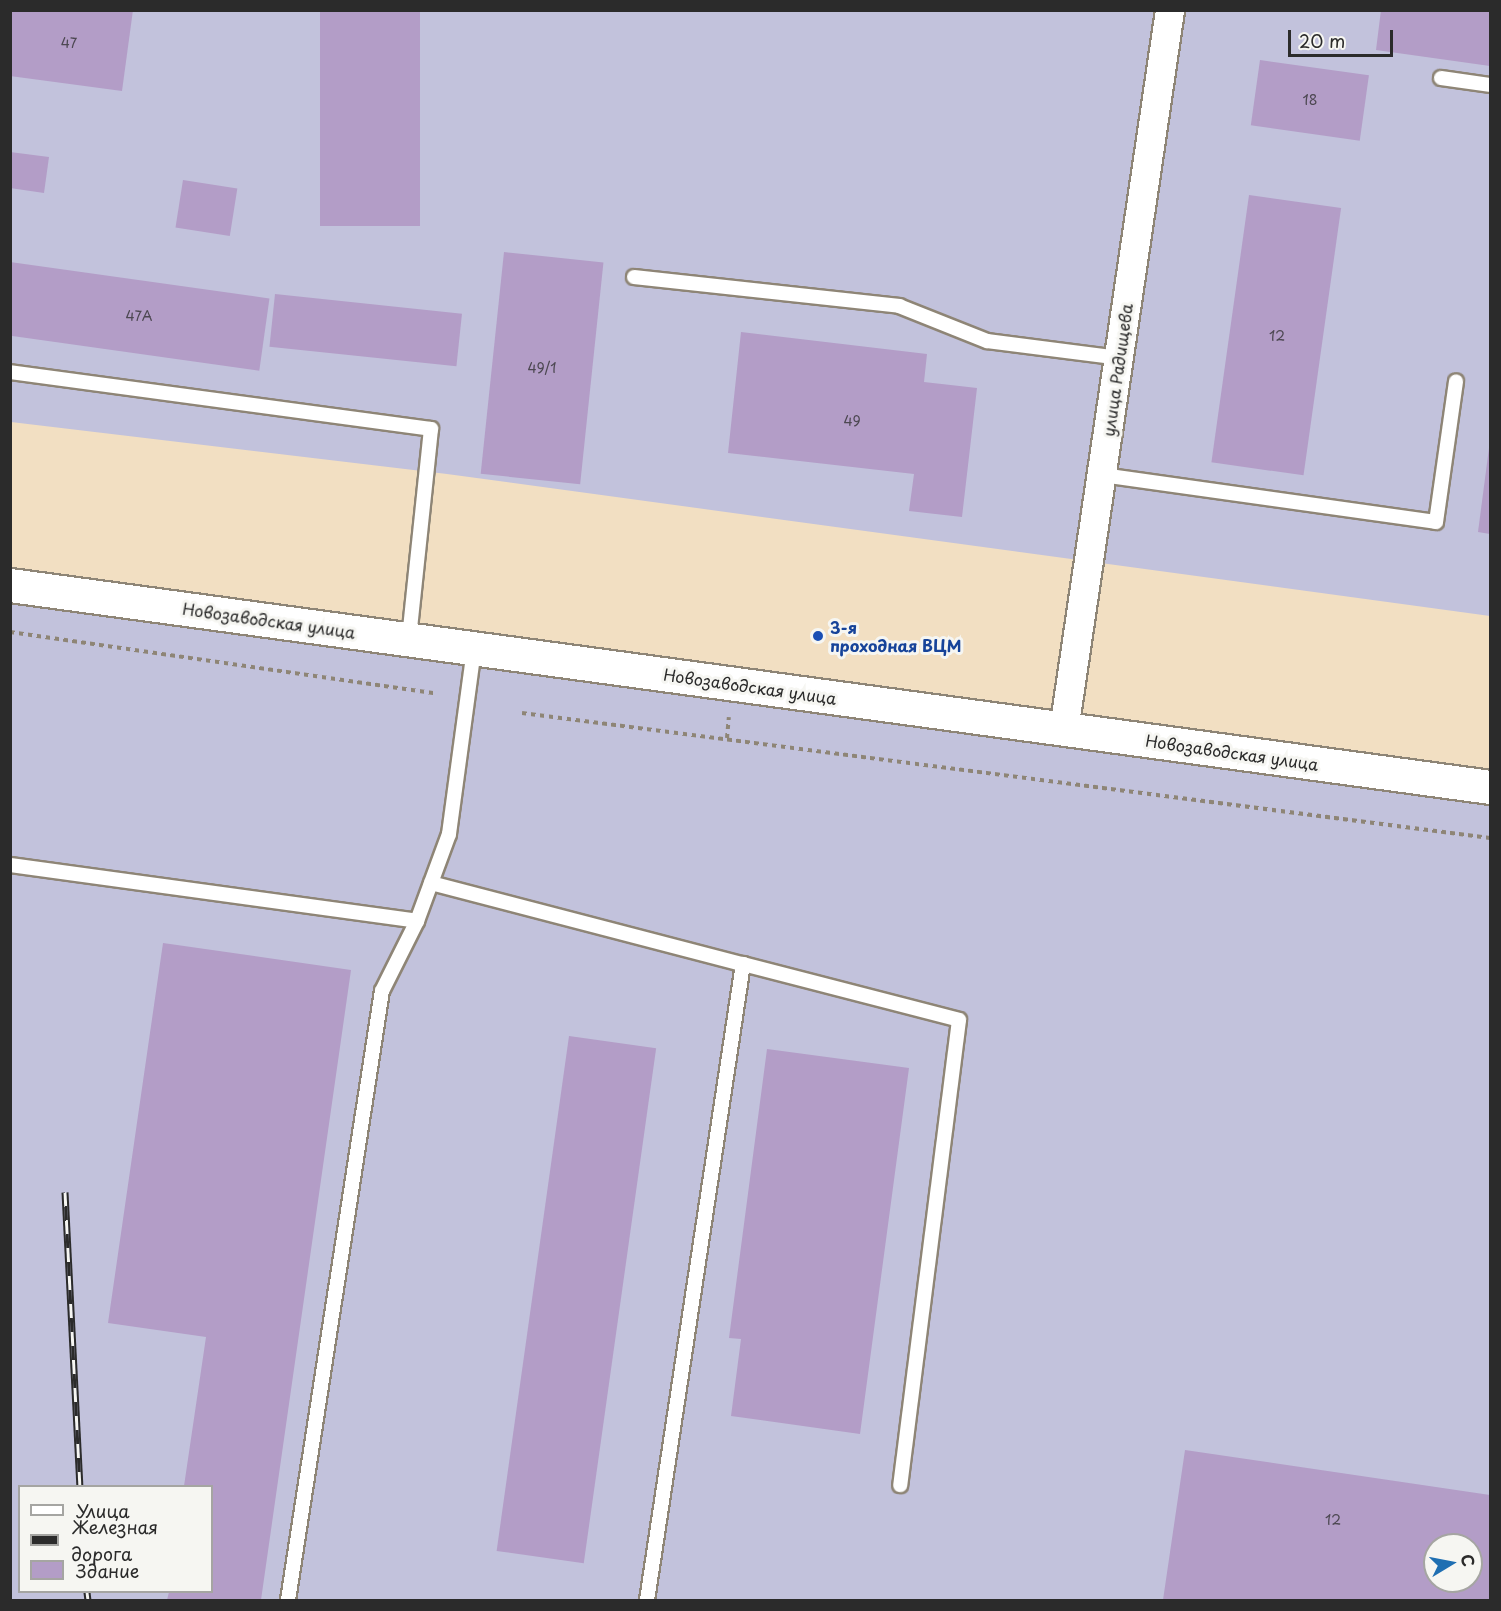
<!DOCTYPE html>
<html>
<head>
<meta charset="utf-8">
<style>
	body { margin:0 }
	#map { position:relative; width:1501px; height:1611px; overflow:hidden; background:#f2dfc2; font-family:"Playpen Sans",sans-serif }
	div>[style] { position:absolute }
	[style*='--x'] { left:calc(var(--x)*1px); top:calc(var(--y)*1px); width:calc(var(--w)*1px); rotate:calc(var(--a)*1deg) }
	.industrial>* { inset:0; background:#c2c2dc }
	.building>* { inset:0; background:#b39dc7; transform-origin:0 0 }
	.path>* { height:4px; margin-top:-2px; transform-origin:0; background:repeating-linear-gradient(90deg,#8e8576 0 4.5px,transparent 0 9px) }
	.roads { filter:drop-shadow(2px 0 #8e8576) drop-shadow(-2px 0 #8e8576) drop-shadow(0 2px #8e8576) drop-shadow(0 -2px #8e8576) }
	.lane>* { height:14px; margin:-7px; padding:0 7px; transform-origin:7px; border-radius:7px; background:#fff }
	.street>* { height:28px; margin:-14px; padding:0 14px; transform-origin:14px; border-radius:14px; background:#fff }
	.primary>* { height:33px; margin:-16.5px; padding:0 16.5px; transform-origin:16.5px; border-radius:16.5px; background:#fff }
	.rail>* { height:7px; margin-top:-3.5px; transform-origin:0; background:repeating-linear-gradient(90deg,#f6f6f2 0 14px,#2b2b2b 0 28px); box-sizing:border-box; border-block:2px solid #2b2b2b }
	.dots>* { width:16px; height:16px; translate:-50% -50%; box-sizing:border-box; border:3px solid #f6f6f2; border-radius:50% }
	span { translate:-50% -50%; white-space:nowrap; text-align:center; line-height:1.15; -webkit-text-stroke:6px #f6f6f2; paint-order:stroke }
	.number-label { font-size:14px; color:#4d4852 }
	.number-label span { -webkit-text-stroke-width:0 }
	.street-label { font-size:16px; color:#2b2b2b }
	.transit-label { font-size:16px; color:#164399; font-weight:700 }
	.left { translate:0 -50%; text-align:left }
	.frame { position:absolute; inset:0; border:12px solid #2b2b2b; pointer-events:none }
	.legend { position:absolute; left:18px; top:1485px; width:195px; height:108px; box-sizing:border-box; background:#f6f6f2; border:2px solid #a5a5a2; margin:0; padding:8px 10px; list-style:none; font-size:18px; color:#2b2b2b }
	.legend li { display:flex; align-items:center; gap:12px; height:30px }
	.legend b { width:30px; border:2px solid #a5a5a2 }
	.north { position:absolute; left:1423px; top:1533px; width:60px; height:60px; box-sizing:border-box; background:#f6f6f2; border:2px solid #a5a5a2; border-radius:50%; rotate:80deg; font-size:16px; font-weight:700; line-height:24px; text-align:center; color:#2b2b2b }
	.north::after { content:''; display:block; margin:auto; width:21px; height:27px; background:#1f6fb2; clip-path:polygon(50% 0,100% 100%,50% 72%,0 100%) }
	.scale { position:absolute; left:1288px; top:30px; width:105px; height:27px; box-sizing:border-box; border:3px solid #2b2b2b; border-top:0; padding-left:8px; font-size:18px; line-height:21px; white-space:nowrap; color:#2b2b2b; -webkit-text-stroke:4px #f6f6f2; paint-order:stroke }
</style>
</head>
<body>
<div id="map">
	<div class="industrial">
		<i style="clip-path:polygon(11px 11px,1490px 11px,1490px 616px,447px 474px,11px 422px)"></i>
		<i style="clip-path:polygon(evenodd,11px 585px,1490px 785px,1490px 1600px,11px 1600px,11px 585px,20px 1486px,212px 1486px,212px 1592px,20px 1592px,20px 1486px,11px 585px,1435px 1545px,1471px 1545px,1471px 1581px,1435px 1581px,1435px 1545px)"></i>
	</div>
	<div class="building">
		<i style="clip-path:polygon(10px 10px,133px 10px,122px 91px,10px 76px)"></i>
		<i style="left:320px;top:10px;width:100px;height:216px"></i>
		<i style="clip-path:polygon(1381px 10px,1490px 10px,1490px 66px,1376px 50px)"></i>
		<i style="left:1260px;top:60px;width:110px;height:66px;rotate:8deg"></i>
		<i style="clip-path:polygon(10px 152px,49px 157px,44px 193px,10px 188px)"></i>
		<i style="left:183px;top:180px;width:55px;height:48px;rotate:9deg"></i>
		<i style="left:1249px;top:195px;width:93px;height:270px;rotate:8deg"></i>
		<i style="left:504px;top:252px;width:100px;height:223px;rotate:6deg"></i>
		<i style="left:10px;top:262px;width:262px;height:73px;rotate:8deg"></i>
		<i style="left:275px;top:294px;width:188px;height:53px;rotate:6deg"></i>
		<i style="clip-path:polygon(741px 332px,927px 354px,924px 382px,977px 388px,962px 517px,909px 511px,914px 474px,728px 453px)"></i>
		<i style="clip-path:polygon(1489px 448px,1490px 448px,1490px 534px,1478px 532px)"></i>
		<i style="clip-path:polygon(163px 943px,351px 970px,261px 1600px,167px 1600px,169px 1592px,212px 1592px,212px 1486px,184px 1486px,206px 1337px,108px 1323px)"></i>
		<i style="left:569px;top:1036px;width:88px;height:520px;rotate:8deg"></i>
		<i style="clip-path:polygon(767px 1049px,909px 1068px,860px 1434px,731px 1416px,741px 1339px,729px 1338px)"></i>
		<i style="clip-path:polygon(evenodd,1185px 1450px,1490px 1495px,1490px 1600px,1163px 1600px,1185px 1450px,1435px 1545px,1471px 1545px,1471px 1581px,1435px 1581px,1435px 1545px)"></i>
	</div>
	<div class="path">
		<i style="--x:10;--y:632;--w:429;--a:8.2"></i>
		<i style="--x:522;--y:713;--w:976;--a:7.36"></i>
		<i style="--x:727;--y:738;--w:21;--a:-85"></i>
	</div>
	<div class="roads">
		<div class="lane">
			<i style="--x:1441;--y:78;--w:49;--a:8.1"></i>
			<i style="--x:634;--y:277;--w:267;--a:6.2"></i>
			<i style="--x:899;--y:306;--w:95;--a:21.7"></i>
			<i style="--x:987;--y:341;--w:133;--a:7.3"></i>
			<i style="--x:10;--y:372;--w:425;--a:7.7"></i>
			<i style="--x:431;--y:429;--w:211;--a:96"></i>
			<i style="--x:1102;--y:475;--w:337;--a:8"></i>
			<i style="--x:1436;--y:522;--w:142;--a:-81.9"></i>
			<i style="--x:10;--y:865;--w:411;--a:7.8"></i>
			<i style="--x:431;--y:883;--w:322;--a:14.6"></i>
			<i style="--x:743;--y:964;--w:643;--a:98.58"></i>
			<i style="--x:743;--y:964;--w:223;--a:14.5"></i>
			<i style="--x:959;--y:1020;--w:469;--a:97.2"></i>
			<i style="--x:288;--y:1600;--w:616;--a:-81.23"></i>
			<i style="--x:382;--y:991;--w:78;--a:-63.4"></i>
			<i style="--x:417;--y:921;--w:93;--a:-69.8"></i>
			<i style="--x:449;--y:834;--w:187;--a:-82.3"></i>
		</div>
		<div class="street">
			<i style="--x:1064;--y:730;--w:728;--a:-81.62"></i>
		</div>
		<div class="primary">
			<i style="--x:10;--y:585;--w:1494;--a:7.77"></i>
		</div>
	</div>
	<div class="rail">
		<i style="--x:65;--y:1192;--w:294;--a:87.1"></i>
		<i style="--x:87;--y:1592;--w:8;--a:83"></i>
	</div>
	<div class="dots">
		<i style="left:818px;top:636px;background:#1a4fb4"></i>
	</div>
	<div class="number-label">
		<span style="left:69px;top:43px">47</span>
		<span style="left:1310px;top:100px">18</span>
		<span style="left:139px;top:316px">47А</span>
		<span style="left:1277px;top:336px">12</span>
		<span style="left:542px;top:368px">49/1</span>
		<span style="left:852px;top:421px">49</span>
		<span style="left:1333px;top:1520px">12</span>
	</div>
	<div class="street-label">
		<span style="left:1117px;top:370px;rotate:-82deg">улица Радищева</span>
		<span style="left:269px;top:620px;rotate:8deg">Новозаводская улица</span>
		<span style="left:750px;top:686px;rotate:8deg">Новозаводская улица</span>
		<span style="left:1232px;top:752px;rotate:8deg">Новозаводская улица</span>
	</div>
	<div class="transit-label">
		<span class="left" style="left:830px;top:636px">3-я<br>проходная ВЦМ</span>
	</div>
	<div class="frame"></div>
	<ul class="legend">
	<li><b style="height:8px;background:#fff"></b>Улица</li>
	<li><b style="height:8px;background:#2b2b2b"></b>Железная дорога</li>
	<li><b style="height:16px;background:#b39dc7"></b>Здание</li>
	</ul>
	<div class="north">С</div>
	<div class="scale">20 m</div>
</div>
</body>
</html>
